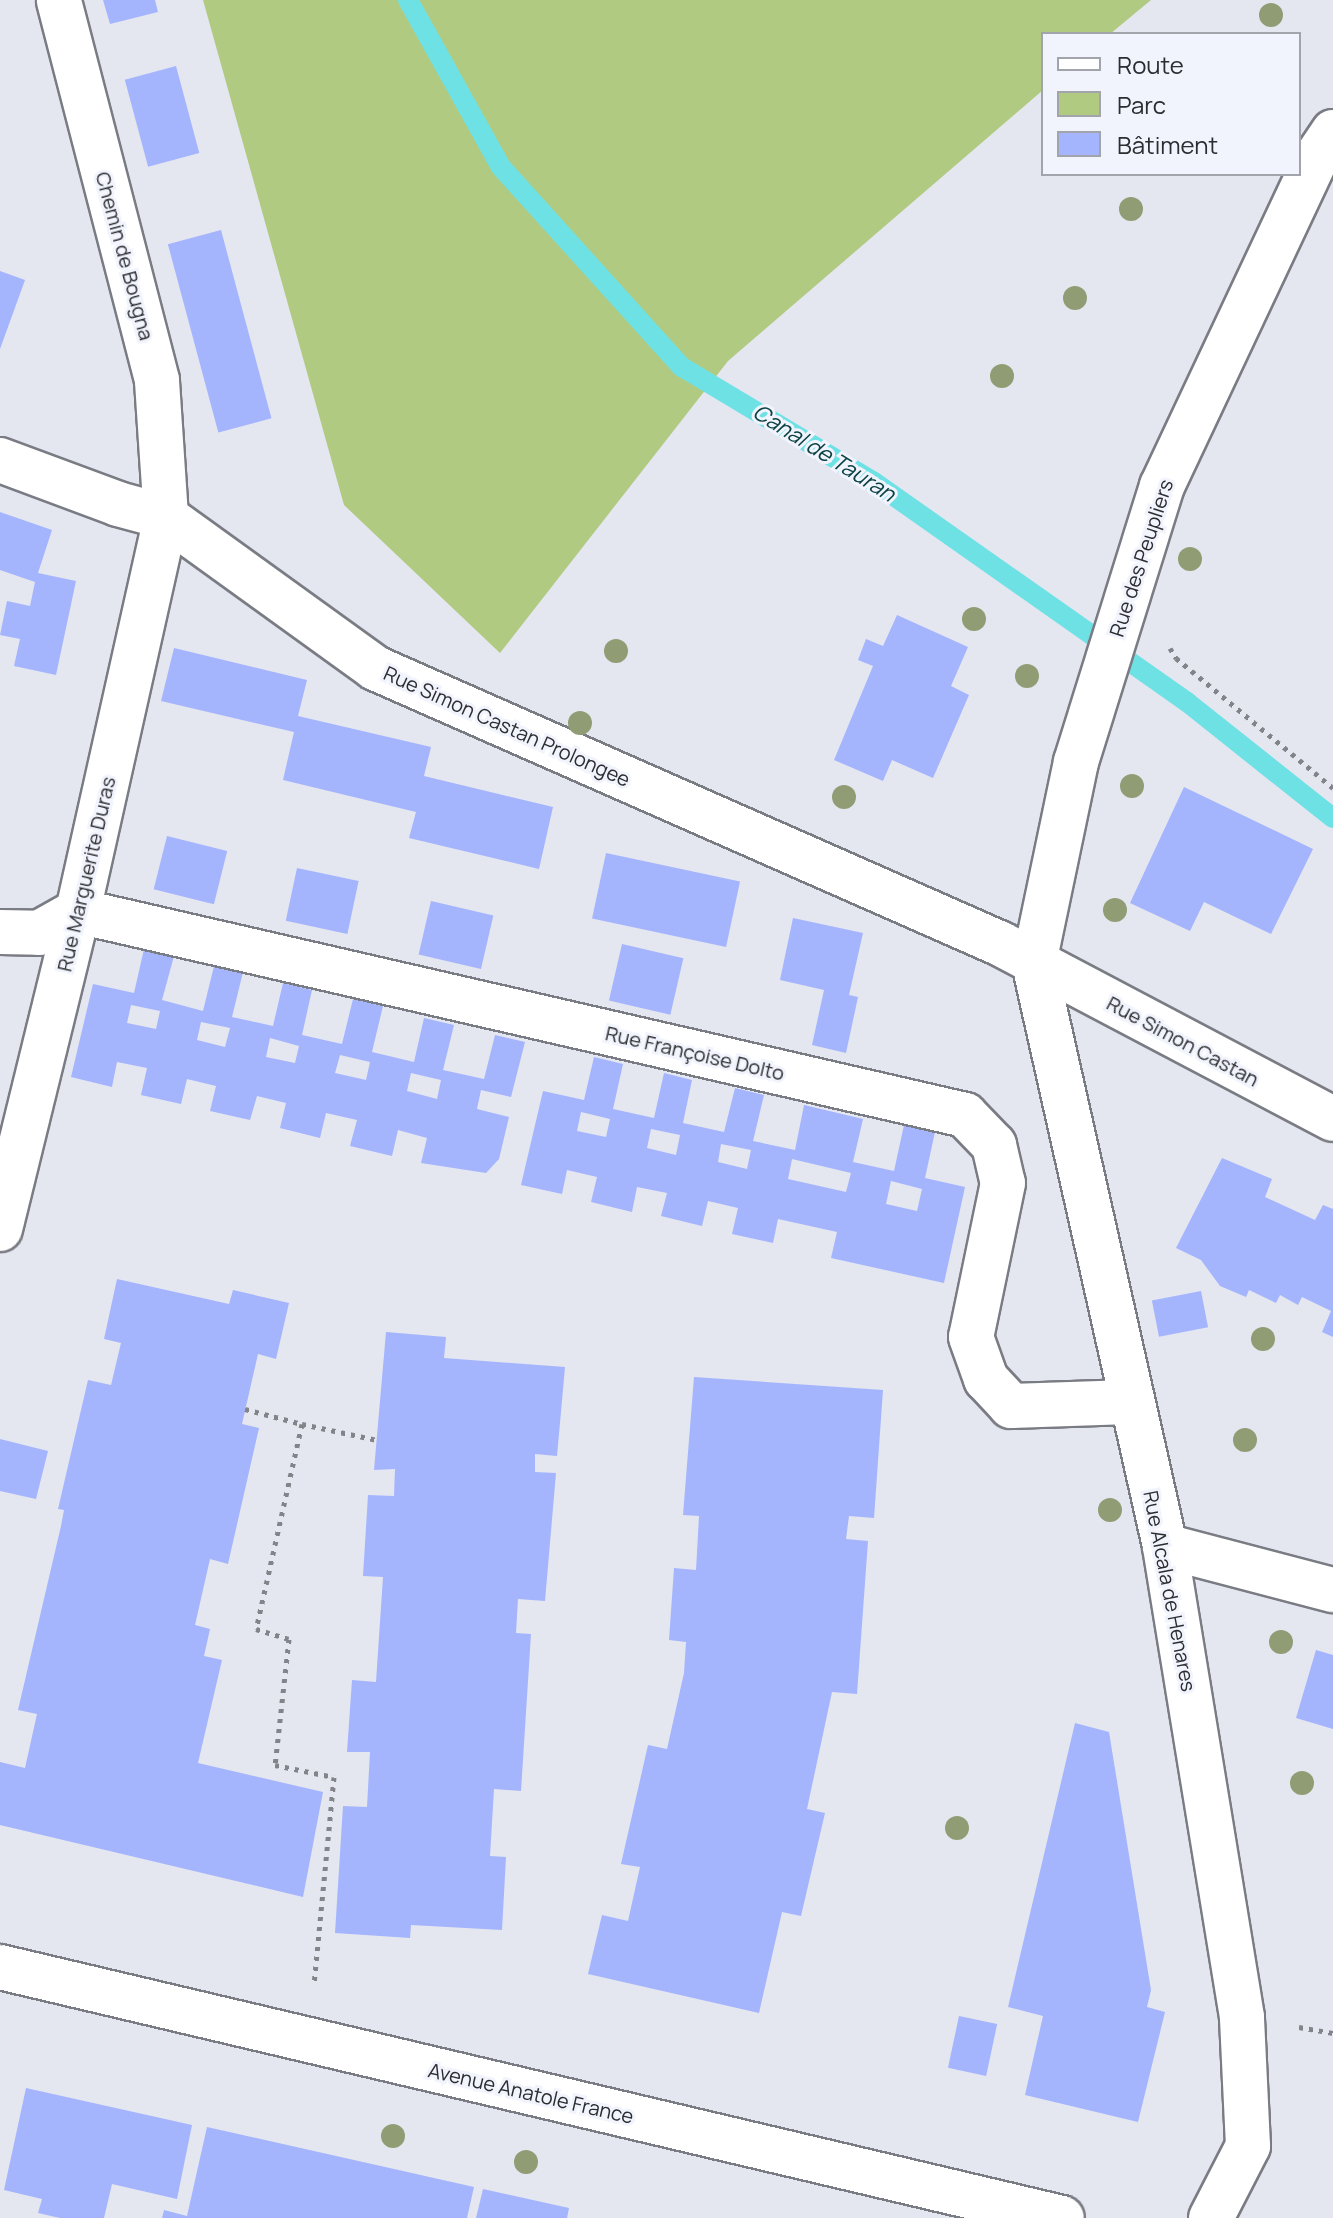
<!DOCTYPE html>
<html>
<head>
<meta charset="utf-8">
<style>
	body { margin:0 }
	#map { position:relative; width:1333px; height:2218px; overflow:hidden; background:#e4e6f0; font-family:Manrope,sans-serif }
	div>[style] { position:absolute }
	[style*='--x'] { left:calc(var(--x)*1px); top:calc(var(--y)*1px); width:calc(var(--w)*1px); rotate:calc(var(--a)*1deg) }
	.green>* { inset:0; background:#b1ca81 }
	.stream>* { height:20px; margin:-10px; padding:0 10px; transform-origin:10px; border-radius:10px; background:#6ee1e5 }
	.building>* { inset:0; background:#a4b5fd; transform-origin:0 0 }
	.path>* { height:5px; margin-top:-2.5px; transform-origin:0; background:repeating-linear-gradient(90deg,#82848a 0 4px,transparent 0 10px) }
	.roads { filter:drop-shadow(2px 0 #7a7c84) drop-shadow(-2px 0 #7a7c84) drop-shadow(0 2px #7a7c84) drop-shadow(0 -2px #7a7c84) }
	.street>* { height:44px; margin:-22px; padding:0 22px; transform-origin:22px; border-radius:22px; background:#fff }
	.secondary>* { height:44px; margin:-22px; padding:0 22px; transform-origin:22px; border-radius:22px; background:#fff }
	.trees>* { width:24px; height:24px; margin:-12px; border-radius:50%; background:#909d74 }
	span { translate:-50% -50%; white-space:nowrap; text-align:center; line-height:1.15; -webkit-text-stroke:6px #f1f4fd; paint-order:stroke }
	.street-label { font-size:20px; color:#2c2d30 }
	.water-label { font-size:22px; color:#0b4243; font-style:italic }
	.legend { position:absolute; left:1041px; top:32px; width:260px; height:144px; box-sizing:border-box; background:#f1f4fd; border:2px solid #a2a4ab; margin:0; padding:10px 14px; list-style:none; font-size:24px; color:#2c2d30 }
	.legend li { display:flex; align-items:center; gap:16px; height:40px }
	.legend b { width:40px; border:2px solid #a2a4ab }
</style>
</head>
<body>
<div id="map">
	<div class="green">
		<i style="clip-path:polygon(203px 0,1151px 0,1110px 34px,1043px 34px,1043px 90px,728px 361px,500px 653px,344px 505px)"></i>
	</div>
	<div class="stream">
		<i style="--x:408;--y:0;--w:191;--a:60.9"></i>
		<i style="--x:501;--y:167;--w:270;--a:47.9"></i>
		<i style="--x:682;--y:367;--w:224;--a:30.9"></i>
		<i style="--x:874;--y:482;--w:383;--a:35.1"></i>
		<i style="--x:1187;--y:702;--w:186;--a:38.5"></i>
	</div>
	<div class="building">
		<i style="clip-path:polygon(103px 0,155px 0,158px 12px,110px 24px)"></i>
		<i style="left:176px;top:66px;width:90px;height:53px;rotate:75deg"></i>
		<i style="left:221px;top:230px;width:195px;height:55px;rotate:75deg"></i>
		<i style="clip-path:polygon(0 271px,25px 280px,0 349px)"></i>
		<i style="clip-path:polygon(0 512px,52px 530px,38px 573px,76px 581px,56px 675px,14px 666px,20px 639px,0 635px,7px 601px,30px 606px,35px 582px,0 570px)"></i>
		<i style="clip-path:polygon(897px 615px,968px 647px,951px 686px,969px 695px,933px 778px,892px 760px,883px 781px,834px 760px,873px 666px,858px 660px,866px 639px,883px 646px)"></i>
		<i style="clip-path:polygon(174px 648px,307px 680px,298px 716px,431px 747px,424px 776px,553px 807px,539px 869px,409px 838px,416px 812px,283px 780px,294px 732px,161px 701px)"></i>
		<i style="clip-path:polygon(1184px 787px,1313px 849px,1271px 934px,1204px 902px,1190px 931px,1130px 903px)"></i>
		<i style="left:167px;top:836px;width:62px;height:55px;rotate:14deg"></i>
		<i style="left:606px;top:853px;width:137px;height:67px;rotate:12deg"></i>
		<i style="left:297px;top:868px;width:63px;height:54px;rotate:12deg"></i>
		<i style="left:431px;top:901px;width:64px;height:55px;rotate:13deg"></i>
		<i style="clip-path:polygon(793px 918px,863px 933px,849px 995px,858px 997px,846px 1053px,812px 1045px,824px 990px,780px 980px)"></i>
		<i style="left:622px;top:944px;width:63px;height:58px;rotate:13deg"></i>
		<i style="clip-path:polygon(evenodd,144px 949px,174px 956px,162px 1000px,203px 1011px,214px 966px,243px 972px,232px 1017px,273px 1026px,283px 983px,312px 990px,302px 1035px,342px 1044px,353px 999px,383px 1006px,372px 1052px,414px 1062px,424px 1018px,454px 1025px,443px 1070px,484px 1079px,495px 1035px,525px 1042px,511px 1097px,481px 1090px,477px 1109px,509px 1117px,499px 1159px,486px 1173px,421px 1163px,427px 1138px,398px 1130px,392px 1156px,350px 1146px,357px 1120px,326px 1113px,320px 1138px,280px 1128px,286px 1103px,257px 1096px,250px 1120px,210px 1111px,216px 1086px,187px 1079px,181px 1104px,141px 1095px,147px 1068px,117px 1062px,112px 1087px,71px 1077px,93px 984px,134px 993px,144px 949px,131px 1005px,160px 1011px,156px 1029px,127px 1023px,131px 1005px,144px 949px,201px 1022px,230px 1028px,225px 1047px,197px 1040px,201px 1022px,144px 949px,270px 1038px,299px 1046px,295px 1063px,266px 1057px,270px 1038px,144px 949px,340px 1055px,370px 1062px,366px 1080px,335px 1073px,340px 1055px,144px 949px,411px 1073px,441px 1080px,437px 1099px,407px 1091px,411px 1073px)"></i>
		<i style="clip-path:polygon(evenodd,594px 1057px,623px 1064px,613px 1109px,654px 1118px,664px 1073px,692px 1080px,683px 1123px,724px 1132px,735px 1088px,764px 1095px,753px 1141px,795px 1150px,804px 1105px,863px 1119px,853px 1162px,894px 1171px,904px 1125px,935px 1132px,925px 1178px,965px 1187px,944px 1283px,831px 1258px,837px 1232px,778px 1219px,773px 1243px,732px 1234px,738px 1208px,708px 1201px,702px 1226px,661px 1216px,667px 1193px,637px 1187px,632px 1212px,591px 1202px,597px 1177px,567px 1170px,562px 1194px,521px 1185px,543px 1091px,584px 1100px,594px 1057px,581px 1112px,610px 1119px,606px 1137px,577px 1131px,581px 1112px,594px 1057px,651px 1129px,680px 1135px,676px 1155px,647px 1148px,651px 1129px,594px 1057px,721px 1144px,751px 1150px,747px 1169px,718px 1162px,721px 1144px,594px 1057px,792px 1159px,851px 1173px,846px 1192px,788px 1179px,792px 1159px,594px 1057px,891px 1181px,922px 1189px,917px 1211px,886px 1204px,891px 1181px)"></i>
		<i style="clip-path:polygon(1222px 1158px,1272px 1179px,1265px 1197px,1315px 1220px,1323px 1205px,1333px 1209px,1333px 1337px,1322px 1332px,1331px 1311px,1302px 1297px,1298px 1305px,1280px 1295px,1276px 1303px,1249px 1290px,1246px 1297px,1220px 1286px,1201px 1260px,1176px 1248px)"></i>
		<i style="clip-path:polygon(117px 1279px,229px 1304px,233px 1290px,289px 1303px,276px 1359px,258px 1354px,242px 1424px,259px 1428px,228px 1564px,210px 1559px,195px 1625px,210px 1629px,204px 1656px,222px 1660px,198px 1763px,323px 1792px,303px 1897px,0 1825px,0 1762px,25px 1768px,37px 1714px,18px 1710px,61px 1526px,64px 1510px,58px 1509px,88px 1380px,111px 1385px,121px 1343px,104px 1339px)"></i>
		<i style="left:1201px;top:1291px;width:37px;height:50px;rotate:79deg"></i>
		<i style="clip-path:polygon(386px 1332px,446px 1337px,444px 1358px,565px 1367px,557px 1456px,535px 1454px,535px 1472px,556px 1473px,545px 1601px,518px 1599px,516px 1633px,531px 1634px,521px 1791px,494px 1789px,490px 1856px,506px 1857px,502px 1930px,411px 1925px,410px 1938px,335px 1933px,343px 1806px,367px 1807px,370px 1752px,347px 1752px,352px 1680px,376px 1682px,383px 1577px,363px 1576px,368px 1495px,394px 1496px,395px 1469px,374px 1470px)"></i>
		<i style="clip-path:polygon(694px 1377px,883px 1390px,874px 1518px,849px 1516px,846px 1539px,868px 1541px,857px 1694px,832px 1692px,807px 1809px,825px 1813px,801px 1916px,782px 1912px,759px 2013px,588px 1974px,602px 1915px,628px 1921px,640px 1867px,621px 1864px,648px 1745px,667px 1749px,684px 1673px,686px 1642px,669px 1640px,674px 1568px,696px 1570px,699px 1516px,683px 1515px)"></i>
		<i style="clip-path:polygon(0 1439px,48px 1451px,36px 1499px,0 1491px)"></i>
		<i style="clip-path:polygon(1316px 1650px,1333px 1655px,1333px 1729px,1296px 1718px)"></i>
		<i style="clip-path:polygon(1075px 1723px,1109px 1732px,1151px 1990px,1147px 2007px,1165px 2012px,1138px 2122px,1025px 2095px,1043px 2016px,1008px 2007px)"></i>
		<i style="left:959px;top:2016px;width:39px;height:53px;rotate:12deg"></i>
		<i style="clip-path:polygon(26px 2088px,192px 2125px,177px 2199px,112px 2184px,104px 2218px,60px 2218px,38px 2213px,42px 2199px,4px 2190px)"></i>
		<i style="clip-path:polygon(207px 2127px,474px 2187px,467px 2218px,162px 2218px,164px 2210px,187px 2216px)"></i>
		<i style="clip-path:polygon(483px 2189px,569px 2208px,567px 2218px,476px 2218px)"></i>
	</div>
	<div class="path">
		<i style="--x:1170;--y:648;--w:12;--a:59"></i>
		<i style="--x:1176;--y:658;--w:204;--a:39.6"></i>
		<i style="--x:245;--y:1409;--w:59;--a:14.7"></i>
		<i style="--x:302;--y:1424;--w:210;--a:102.6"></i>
		<i style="--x:256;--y:1629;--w:34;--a:17"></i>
		<i style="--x:289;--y:1639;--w:127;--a:96.3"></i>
		<i style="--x:275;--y:1765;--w:60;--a:11.5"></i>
		<i style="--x:334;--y:1777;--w:207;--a:95.5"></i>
		<i style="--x:302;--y:1424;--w:77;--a:12"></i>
		<i style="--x:1299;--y:2027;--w:35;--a:10"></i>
	</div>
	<div class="roads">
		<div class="street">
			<i style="--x:0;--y:460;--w:126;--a:20.4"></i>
			<i style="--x:118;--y:504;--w:50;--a:15.2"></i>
			<i style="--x:166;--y:517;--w:258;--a:35.8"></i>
			<i style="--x:375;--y:668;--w:684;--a:23.79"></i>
			<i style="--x:1001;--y:944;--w:375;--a:27.8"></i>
			<i style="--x:0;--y:932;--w:39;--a:1"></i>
			<i style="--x:39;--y:933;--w:45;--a:-29.4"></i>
			<i style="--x:78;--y:911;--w:910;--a:12.95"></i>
			<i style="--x:965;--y:1115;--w:42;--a:46"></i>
			<i style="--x:994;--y:1145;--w:39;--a:77"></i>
			<i style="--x:1003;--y:1183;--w:157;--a:101.7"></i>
			<i style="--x:971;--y:1337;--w:45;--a:70.3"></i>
			<i style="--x:986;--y:1379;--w:37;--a:47"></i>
			<i style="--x:1011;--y:1406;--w:119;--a:-1.9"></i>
			<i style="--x:0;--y:1229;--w:327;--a:-76.2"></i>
			<i style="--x:78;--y:911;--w:404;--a:-77.4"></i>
			<i style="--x:166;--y:517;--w:137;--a:-93.8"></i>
			<i style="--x:157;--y:380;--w:392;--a:-104.5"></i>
			<i style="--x:1165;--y:1546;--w:174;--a:14.7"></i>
			<i style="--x:1211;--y:2218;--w:81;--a:-62.8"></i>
			<i style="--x:1248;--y:2146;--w:129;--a:-92.7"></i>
			<i style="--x:1242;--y:2017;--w:477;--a:-99.3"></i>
			<i style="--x:1165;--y:1546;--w:598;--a:-102.66"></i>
			<i style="--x:1034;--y:963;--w:205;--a:-78.2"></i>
			<i style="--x:1076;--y:762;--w:289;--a:-72.7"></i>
			<i style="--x:1162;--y:486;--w:365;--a:-64.8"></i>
			<i style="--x:1317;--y:156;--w:29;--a:-56"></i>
		</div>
		<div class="secondary">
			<i style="--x:0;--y:1967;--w:1091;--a:13.3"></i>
		</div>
	</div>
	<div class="trees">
		<i style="left:1271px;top:15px"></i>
		<i style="left:1131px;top:209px"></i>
		<i style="left:1075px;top:298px"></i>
		<i style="left:1002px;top:376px"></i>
		<i style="left:1190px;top:559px"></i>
		<i style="left:974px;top:619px"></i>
		<i style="left:616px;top:651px"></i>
		<i style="left:1027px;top:676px"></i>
		<i style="left:580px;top:723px"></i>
		<i style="left:1132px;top:786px"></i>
		<i style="left:844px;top:797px"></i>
		<i style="left:1115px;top:910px"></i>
		<i style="left:1263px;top:1339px"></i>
		<i style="left:1245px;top:1440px"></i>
		<i style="left:1110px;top:1510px"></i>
		<i style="left:1281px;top:1642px"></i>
		<i style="left:1302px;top:1783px"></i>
		<i style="left:957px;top:1828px"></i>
		<i style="left:393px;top:2136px"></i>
		<i style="left:526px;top:2162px"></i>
	</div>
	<div class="street-label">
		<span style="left:125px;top:256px;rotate:75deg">Chemin de Bougna</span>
		<span style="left:1141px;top:558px;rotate:-72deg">Rue des Peupliers</span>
		<span style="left:507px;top:726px;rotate:24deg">Rue Simon Castan Prolongee</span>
		<span style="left:86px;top:874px;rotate:-77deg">Rue Marguerite Duras</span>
		<span style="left:1183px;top:1041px;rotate:28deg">Rue Simon Castan</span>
		<span style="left:695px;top:1053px;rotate:13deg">Rue Françoise Dolto</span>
		<span style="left:1170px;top:1591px;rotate:79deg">Rue Alcala de Henares</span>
		<span style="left:531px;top:2093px;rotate:13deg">Avenue Anatole France</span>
	</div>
	<div class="water-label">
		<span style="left:824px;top:453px;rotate:32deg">Canal de Tauran</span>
	</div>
	<ul class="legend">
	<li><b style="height:10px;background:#fff"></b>Route</li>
	<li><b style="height:22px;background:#b1ca81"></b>Parc</li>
	<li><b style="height:22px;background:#a4b5fd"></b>Bâtiment</li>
	</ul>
</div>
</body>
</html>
